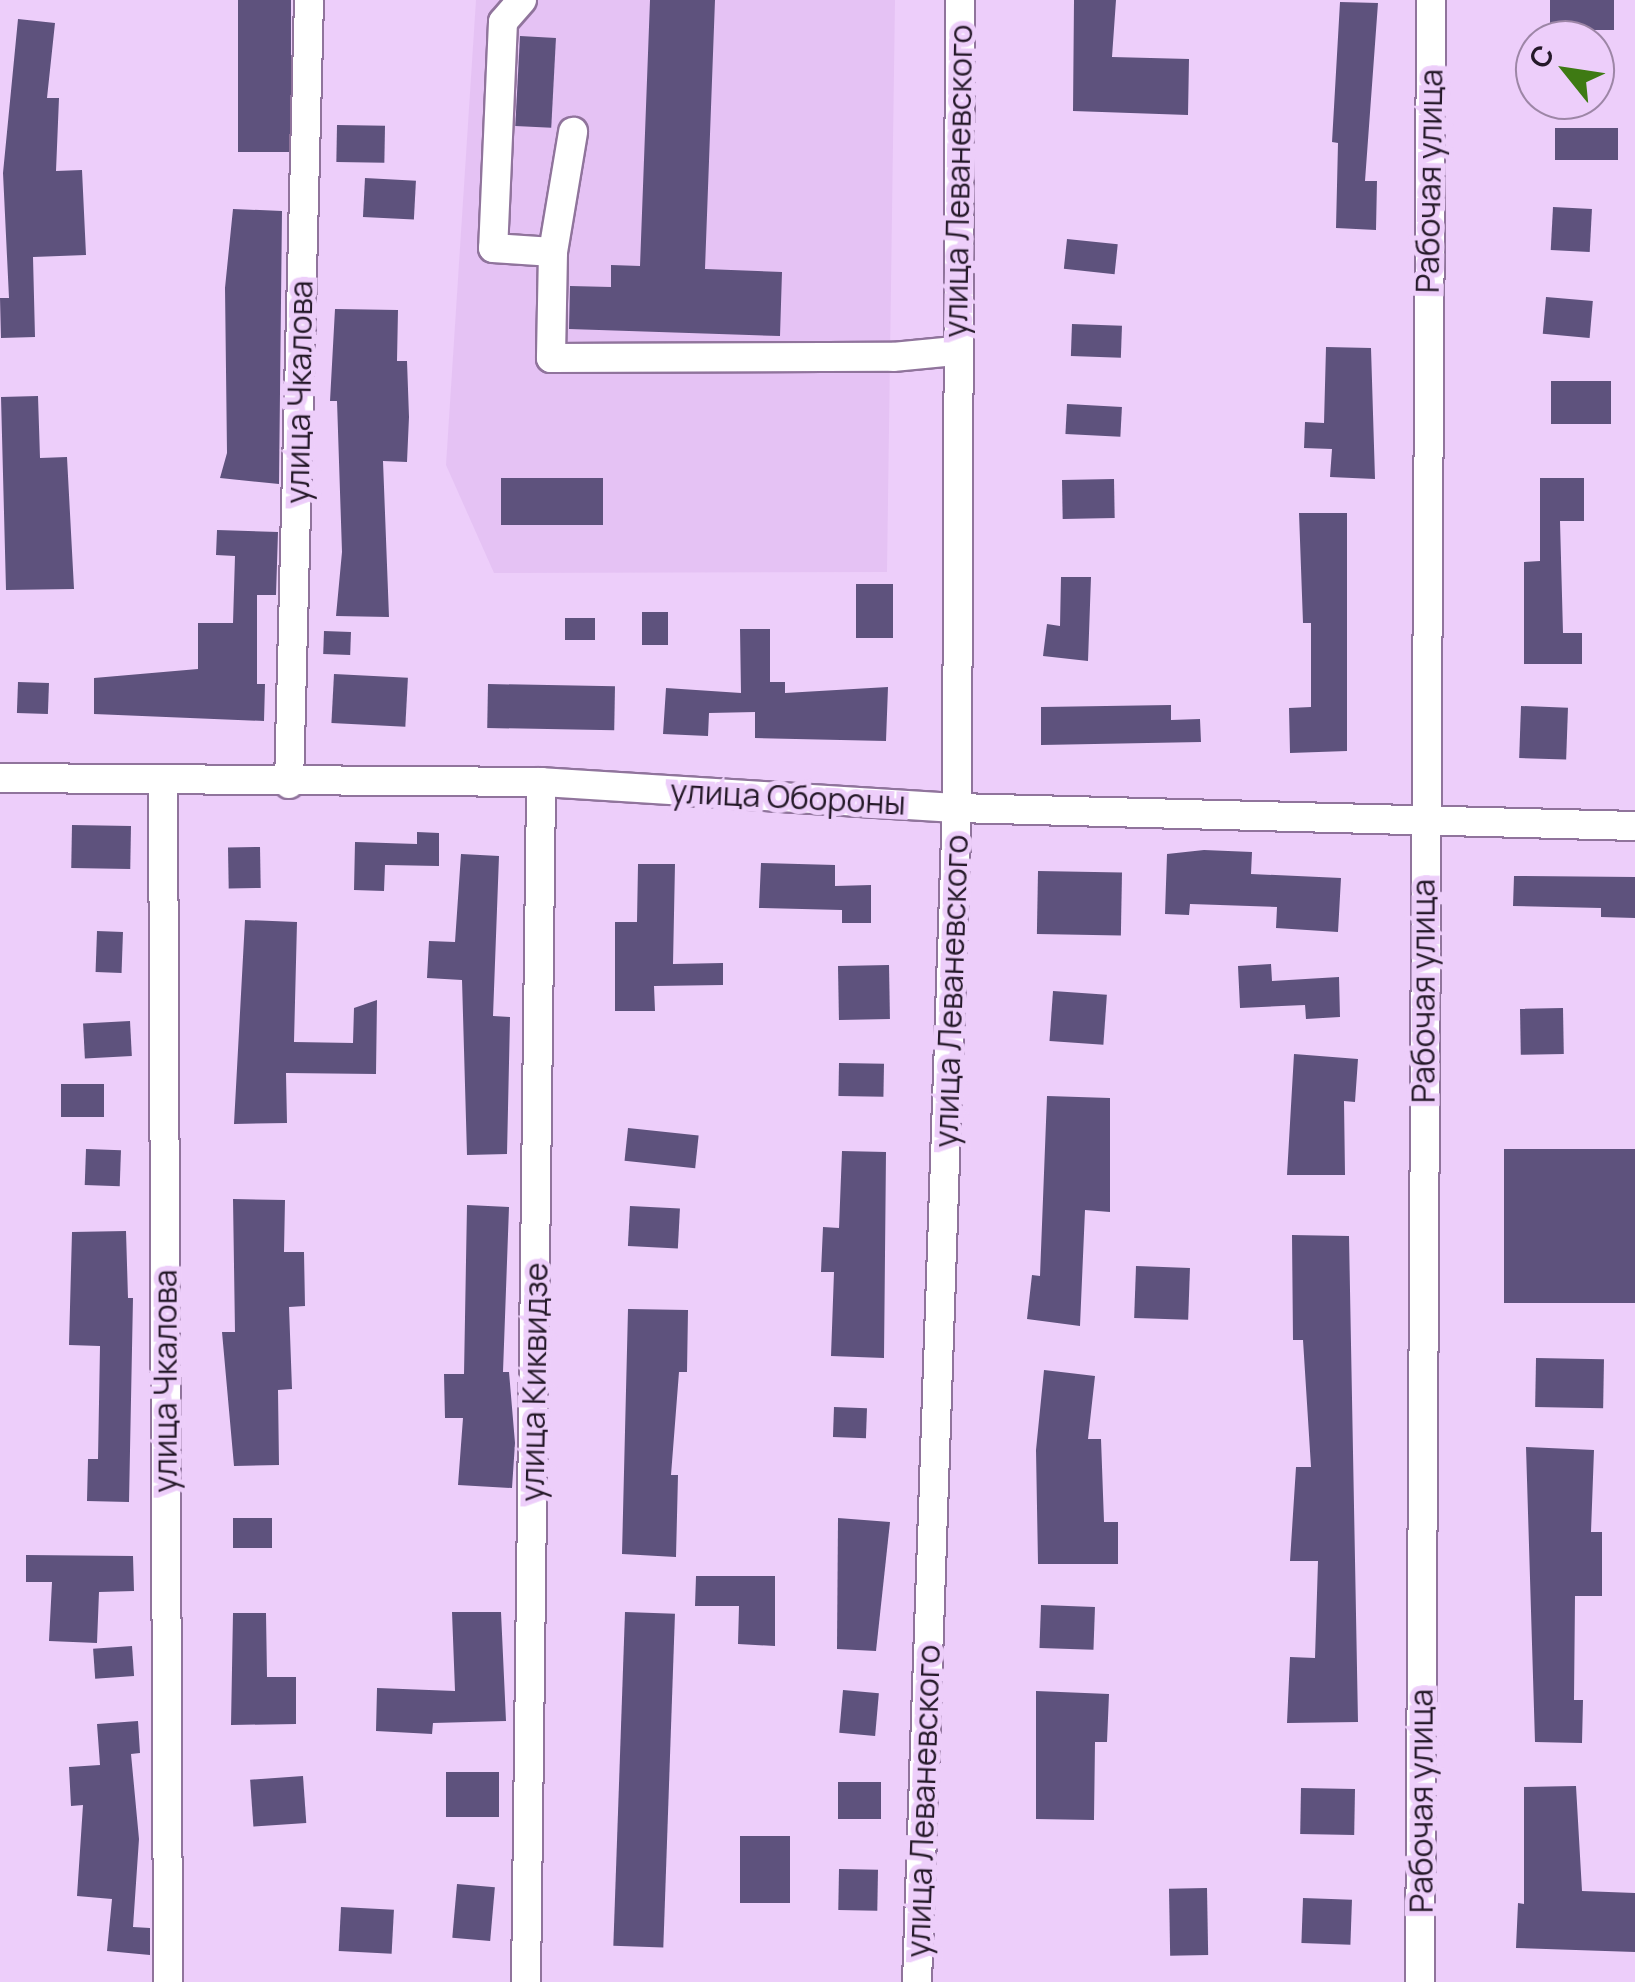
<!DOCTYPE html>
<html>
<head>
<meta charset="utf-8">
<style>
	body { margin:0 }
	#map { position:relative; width:1635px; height:1982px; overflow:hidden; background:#edcefa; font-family:Manrope,sans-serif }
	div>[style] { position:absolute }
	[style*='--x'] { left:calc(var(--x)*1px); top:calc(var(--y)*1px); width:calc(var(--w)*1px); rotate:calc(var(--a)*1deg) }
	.built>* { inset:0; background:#e5c2f4 }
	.building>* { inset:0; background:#5e527d; transform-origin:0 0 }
	.roads { filter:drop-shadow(2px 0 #90749c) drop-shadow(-2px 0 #90749c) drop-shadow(0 2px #90749c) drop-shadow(0 -2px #90749c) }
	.minor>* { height:28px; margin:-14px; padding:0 14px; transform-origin:14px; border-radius:14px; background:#fff }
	span { translate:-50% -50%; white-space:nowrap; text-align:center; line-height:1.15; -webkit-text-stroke:10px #edcefa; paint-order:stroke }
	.street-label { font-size:32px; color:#251929 }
	.north { position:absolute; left:1515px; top:20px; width:100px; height:100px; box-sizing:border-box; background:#edcefa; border:2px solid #9d86a6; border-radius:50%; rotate:300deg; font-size:28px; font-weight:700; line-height:40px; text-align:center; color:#251929 }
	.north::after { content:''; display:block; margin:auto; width:35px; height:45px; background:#3e7a13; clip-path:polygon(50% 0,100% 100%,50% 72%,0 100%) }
</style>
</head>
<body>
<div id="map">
	<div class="built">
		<i style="clip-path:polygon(476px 0,895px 0,887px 572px,494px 573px,446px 465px)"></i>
	</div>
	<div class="building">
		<i style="left:238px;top:0;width:53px;height:152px"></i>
		<i style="clip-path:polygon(650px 0,715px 0,705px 269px,782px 272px,780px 336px,569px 329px,570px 286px,611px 287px,611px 265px,640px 266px)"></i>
		<i style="clip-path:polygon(1074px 0,1116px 0,1112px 57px,1189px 59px,1188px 115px,1073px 111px)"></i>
		<i style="left:1550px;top:0;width:64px;height:30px"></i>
		<i style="clip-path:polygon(1340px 2px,1378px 3px,1365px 181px,1377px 181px,1376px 230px,1336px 228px,1338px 143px,1332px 142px)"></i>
		<i style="clip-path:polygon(18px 19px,55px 23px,47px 98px,59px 98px,56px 171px,82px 170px,86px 255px,33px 257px,35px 337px,1px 338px,0 298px,9px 298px,3px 173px)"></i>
		<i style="left:520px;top:36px;width:36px;height:90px;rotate:3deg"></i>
		<i style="left:337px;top:125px;width:48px;height:37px;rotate:1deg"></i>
		<i style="left:1555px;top:128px;width:63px;height:32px"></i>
		<i style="left:365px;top:178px;width:51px;height:39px;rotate:3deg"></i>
		<i style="left:1553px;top:207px;width:39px;height:43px;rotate:3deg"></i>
		<i style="clip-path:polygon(233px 209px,282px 211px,279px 484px,220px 478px,227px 453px,225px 288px)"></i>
		<i style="left:1067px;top:239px;width:51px;height:30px;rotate:6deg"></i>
		<i style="left:1546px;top:297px;width:47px;height:37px;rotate:5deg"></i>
		<i style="clip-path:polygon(335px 309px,398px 310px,397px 361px,407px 361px,409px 417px,407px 462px,383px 461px,389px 617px,336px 616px,342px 552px,337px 401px,330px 401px)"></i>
		<i style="left:1072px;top:324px;width:50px;height:32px;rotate:2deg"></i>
		<i style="clip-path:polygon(1326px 347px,1371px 348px,1375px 479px,1330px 477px,1332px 449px,1304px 448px,1305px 422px,1324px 423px)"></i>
		<i style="left:1611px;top:381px;width:43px;height:60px;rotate:90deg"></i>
		<i style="clip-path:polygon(38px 396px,40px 458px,67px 457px,74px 589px,6px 590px,1px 397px)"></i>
		<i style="left:1067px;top:404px;width:55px;height:30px;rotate:3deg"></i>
		<i style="left:603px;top:478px;width:47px;height:102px;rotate:90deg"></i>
		<i style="clip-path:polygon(1540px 478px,1584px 478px,1584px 521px,1560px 521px,1563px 633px,1582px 633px,1582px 664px,1524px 664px,1524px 562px,1540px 561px)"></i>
		<i style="left:1114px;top:479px;width:39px;height:52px;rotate:89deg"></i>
		<i style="clip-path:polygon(1299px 513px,1347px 513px,1347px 751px,1290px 753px,1289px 708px,1311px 707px,1311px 623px,1303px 623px)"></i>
		<i style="clip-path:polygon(217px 530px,278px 532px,276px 595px,257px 595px,257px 684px,265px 684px,264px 721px,94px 714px,94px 678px,198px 669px,198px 623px,233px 623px,235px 556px,216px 555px)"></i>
		<i style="clip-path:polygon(1061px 577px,1091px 577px,1088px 661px,1043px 656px,1047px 624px,1060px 626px)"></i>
		<i style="left:856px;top:584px;width:37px;height:54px"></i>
		<i style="left:642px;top:612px;width:26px;height:33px"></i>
		<i style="left:565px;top:618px;width:30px;height:22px"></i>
		<i style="clip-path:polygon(740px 629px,770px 629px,770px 682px,785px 682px,785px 693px,888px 687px,886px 741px,755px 738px,755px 712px,709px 713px,708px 736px,663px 734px,666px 688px,741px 693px)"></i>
		<i style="left:324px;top:631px;width:27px;height:23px;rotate:2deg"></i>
		<i style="left:334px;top:674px;width:74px;height:49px;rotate:3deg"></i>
		<i style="left:18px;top:682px;width:31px;height:31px;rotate:2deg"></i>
		<i style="left:488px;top:684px;width:127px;height:44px;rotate:1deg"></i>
		<i style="clip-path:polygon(1171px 705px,1171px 720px,1200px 719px,1201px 742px,1041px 745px,1041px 707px)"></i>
		<i style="left:1521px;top:706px;width:47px;height:52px;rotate:2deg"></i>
		<i style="left:72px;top:825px;width:59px;height:43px;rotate:1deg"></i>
		<i style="clip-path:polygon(417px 832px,439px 833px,439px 866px,385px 865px,384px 891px,354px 890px,355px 842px,417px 844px)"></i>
		<i style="left:260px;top:847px;width:41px;height:32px;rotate:89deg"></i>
		<i style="clip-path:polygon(1204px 850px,1252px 852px,1251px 874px,1341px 878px,1338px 932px,1276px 928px,1277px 907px,1190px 904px,1189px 915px,1165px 914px,1167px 854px)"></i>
		<i style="clip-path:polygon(461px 854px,499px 856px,493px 1016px,510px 1017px,507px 1154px,467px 1155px,462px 980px,427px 978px,429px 941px,455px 942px)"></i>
		<i style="clip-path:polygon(761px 863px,835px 865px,835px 886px,871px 885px,871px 923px,842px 923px,842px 910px,759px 908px)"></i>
		<i style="clip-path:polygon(638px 864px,675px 864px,673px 964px,723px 963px,723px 985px,654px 986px,655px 1011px,615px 1011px,615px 922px,637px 922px)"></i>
		<i style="left:1038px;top:871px;width:84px;height:63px;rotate:1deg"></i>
		<i style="clip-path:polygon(1514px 876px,1635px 877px,1635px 918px,1601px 917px,1601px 908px,1513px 906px)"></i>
		<i style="clip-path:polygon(245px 920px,297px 922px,294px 1042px,353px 1043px,354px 1008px,377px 1000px,376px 1074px,286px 1073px,287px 1123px,234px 1124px)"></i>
		<i style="left:97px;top:931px;width:26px;height:41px;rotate:2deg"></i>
		<i style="clip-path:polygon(1271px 964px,1272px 981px,1339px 977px,1340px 1017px,1306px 1019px,1305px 1005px,1240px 1008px,1238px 966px)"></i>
		<i style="left:889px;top:965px;width:54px;height:51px;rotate:89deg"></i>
		<i style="left:1053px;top:991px;width:54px;height:50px;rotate:4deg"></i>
		<i style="left:1563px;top:1008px;width:46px;height:43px;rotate:89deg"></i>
		<i style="left:130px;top:1021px;width:35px;height:47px;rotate:87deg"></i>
		<i style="clip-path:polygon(1294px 1054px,1358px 1059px,1355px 1102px,1344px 1101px,1345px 1175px,1287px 1175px)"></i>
		<i style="left:839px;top:1063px;width:45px;height:33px;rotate:1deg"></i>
		<i style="left:61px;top:1084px;width:43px;height:33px"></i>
		<i style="clip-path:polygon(1047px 1096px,1110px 1098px,1110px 1212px,1085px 1210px,1080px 1326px,1027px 1319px,1032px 1275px,1040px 1276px)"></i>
		<i style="left:628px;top:1128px;width:71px;height:33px;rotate:6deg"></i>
		<i style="left:86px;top:1149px;width:35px;height:36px;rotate:2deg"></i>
		<i style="left:1635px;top:1149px;width:154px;height:131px;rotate:90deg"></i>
		<i style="clip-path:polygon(842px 1151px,886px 1152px,884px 1358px,831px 1356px,834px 1272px,821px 1272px,823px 1227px,839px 1228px)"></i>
		<i style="clip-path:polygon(233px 1199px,285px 1200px,284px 1252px,304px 1252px,305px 1306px,289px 1307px,292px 1389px,278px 1390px,279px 1465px,234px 1466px,222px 1332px,235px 1332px)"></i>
		<i style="clip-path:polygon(467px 1205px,509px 1207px,503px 1372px,509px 1372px,515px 1443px,512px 1488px,458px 1485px,463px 1418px,445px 1418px,444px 1374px,464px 1374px)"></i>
		<i style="left:630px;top:1206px;width:50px;height:40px;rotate:3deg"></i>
		<i style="clip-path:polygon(126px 1231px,128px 1298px,133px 1298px,129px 1502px,87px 1501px,88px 1459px,98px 1459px,100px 1346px,69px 1345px,72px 1232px)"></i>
		<i style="clip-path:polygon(1292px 1235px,1349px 1236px,1358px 1722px,1287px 1723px,1290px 1657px,1315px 1658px,1318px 1561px,1290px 1561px,1296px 1467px,1311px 1467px,1303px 1340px,1293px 1340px)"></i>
		<i style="left:1136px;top:1266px;width:54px;height:52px;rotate:2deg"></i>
		<i style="clip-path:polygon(628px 1309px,688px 1310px,687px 1372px,679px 1372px,671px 1475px,678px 1475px,676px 1557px,622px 1554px)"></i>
		<i style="left:1536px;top:1358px;width:68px;height:49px;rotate:1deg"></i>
		<i style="clip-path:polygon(1044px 1370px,1095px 1376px,1088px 1439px,1101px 1439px,1104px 1522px,1118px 1522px,1118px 1564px,1038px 1564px,1036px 1450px)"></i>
		<i style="left:834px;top:1407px;width:33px;height:30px;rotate:2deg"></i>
		<i style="clip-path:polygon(1526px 1447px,1594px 1450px,1591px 1532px,1602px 1532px,1602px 1596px,1575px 1596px,1574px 1700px,1583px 1700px,1582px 1743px,1535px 1742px)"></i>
		<i style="left:233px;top:1518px;width:39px;height:30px"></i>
		<i style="clip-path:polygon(838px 1518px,890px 1522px,876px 1651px,837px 1649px)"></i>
		<i style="clip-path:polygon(26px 1555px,133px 1556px,134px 1591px,99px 1592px,97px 1643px,49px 1641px,52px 1582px,26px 1582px)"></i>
		<i style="clip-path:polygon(696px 1576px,775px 1576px,775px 1646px,738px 1644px,739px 1606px,695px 1606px)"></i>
		<i style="left:1041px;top:1605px;width:54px;height:43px;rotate:2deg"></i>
		<i style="clip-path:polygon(452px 1612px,501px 1612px,506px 1721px,433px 1723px,432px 1734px,376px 1731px,377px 1688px,455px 1691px)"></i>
		<i style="left:625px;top:1612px;width:50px;height:334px;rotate:2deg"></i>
		<i style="clip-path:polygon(233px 1613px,266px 1613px,267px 1677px,296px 1677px,296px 1724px,231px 1725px)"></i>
		<i style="left:132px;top:1646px;width:30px;height:39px;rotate:86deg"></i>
		<i style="left:843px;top:1690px;width:36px;height:43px;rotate:5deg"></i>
		<i style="clip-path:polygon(1036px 1691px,1109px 1694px,1107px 1742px,1095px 1742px,1094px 1820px,1036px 1819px)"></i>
		<i style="clip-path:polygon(138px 1721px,140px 1753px,131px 1754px,139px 1839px,133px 1927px,150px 1928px,150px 1955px,107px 1951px,112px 1899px,77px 1896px,83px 1805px,71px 1806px,69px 1767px,100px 1765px,97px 1724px)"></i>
		<i style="left:446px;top:1772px;width:53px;height:45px"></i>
		<i style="left:303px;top:1776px;width:47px;height:53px;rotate:86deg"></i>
		<i style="left:838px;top:1782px;width:43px;height:37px"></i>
		<i style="clip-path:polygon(1576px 1786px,1582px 1891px,1635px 1893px,1635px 1952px,1516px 1948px,1518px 1903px,1524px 1904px,1524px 1787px)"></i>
		<i style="left:1301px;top:1788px;width:54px;height:46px;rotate:1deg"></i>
		<i style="left:740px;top:1836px;width:50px;height:67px"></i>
		<i style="left:839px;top:1869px;width:39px;height:41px;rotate:1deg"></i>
		<i style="left:457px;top:1884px;width:38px;height:54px;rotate:5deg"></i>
		<i style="left:1207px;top:1888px;width:67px;height:38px;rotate:89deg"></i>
		<i style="left:1303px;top:1898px;width:49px;height:45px;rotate:2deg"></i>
		<i style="left:341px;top:1907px;width:53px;height:44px;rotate:3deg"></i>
	</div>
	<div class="roads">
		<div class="minor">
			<i style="--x:522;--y:0;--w:29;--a:131"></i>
			<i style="--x:503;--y:22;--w:226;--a:92.5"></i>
			<i style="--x:493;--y:248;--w:60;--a:3.8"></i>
			<i style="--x:553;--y:252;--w:106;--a:91.1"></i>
			<i style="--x:551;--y:358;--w:342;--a:-0.2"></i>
			<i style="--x:893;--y:357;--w:62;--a:-5.5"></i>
			<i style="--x:553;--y:252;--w:122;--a:-80.5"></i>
			<i style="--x:0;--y:778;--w:541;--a:0.42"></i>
			<i style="--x:541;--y:782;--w:417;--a:3.6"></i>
			<i style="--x:957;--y:808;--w:678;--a:1.52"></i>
			<i style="--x:163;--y:780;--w:1202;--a:89.76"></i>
			<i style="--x:289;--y:784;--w:784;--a:-88.54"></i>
			<i style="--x:526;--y:1982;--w:1200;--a:-89.28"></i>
			<i style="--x:917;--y:1982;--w:1175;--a:-88.05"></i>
			<i style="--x:957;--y:808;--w:808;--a:-89.79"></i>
			<i style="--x:1420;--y:1982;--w:1982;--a:-89.68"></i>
		</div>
	</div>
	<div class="street-label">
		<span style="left:958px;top:181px;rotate:-89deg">улица Леваневского</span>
		<span style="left:1429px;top:181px;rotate:-89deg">Рабочая улица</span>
		<span style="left:299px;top:392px;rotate:-89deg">улица Чкалова</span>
		<span style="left:788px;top:797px;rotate:3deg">улица Обороны</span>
		<span style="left:951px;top:991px;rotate:-88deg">улица Леваневского</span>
		<span style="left:1423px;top:991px;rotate:-90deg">Рабочая улица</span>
		<span style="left:165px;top:1381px;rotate:-90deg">улица Чкалова</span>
		<span style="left:534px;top:1382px;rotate:-89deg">улица Киквидзе</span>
		<span style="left:923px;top:1801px;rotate:-88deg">улица Леваневского</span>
		<span style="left:1421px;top:1801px;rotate:-90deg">Рабочая улица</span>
	</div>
	<div class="north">С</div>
</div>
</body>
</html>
